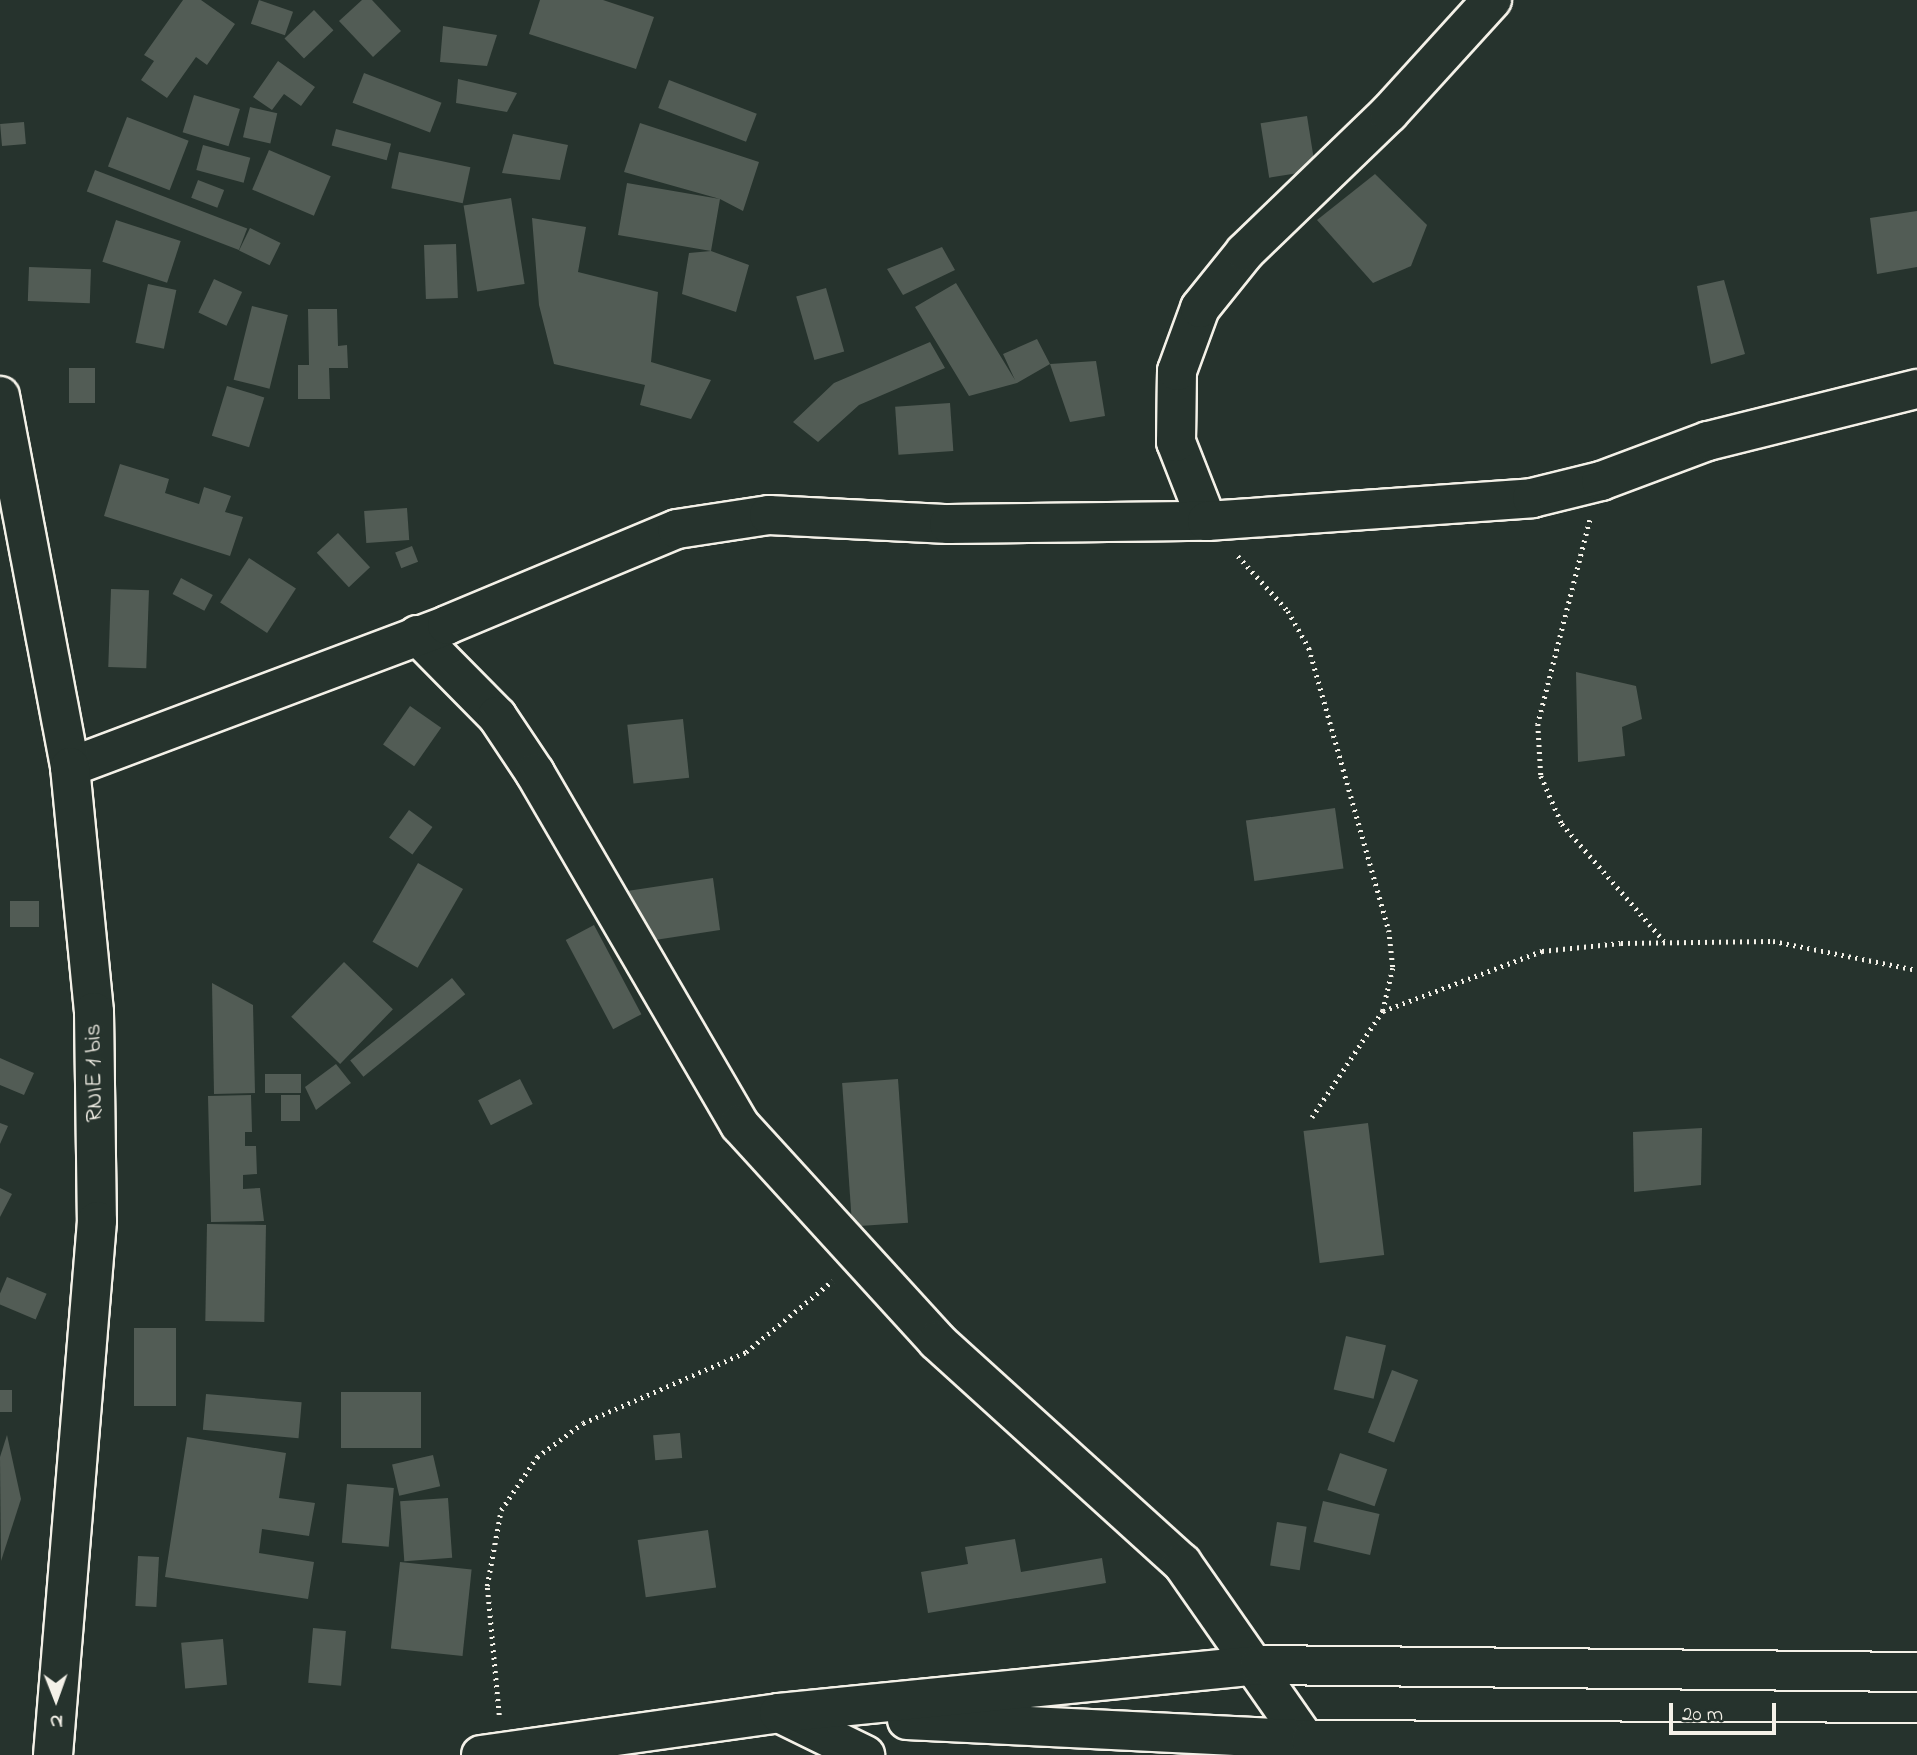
<!DOCTYPE html>
<html>
<head>
<meta charset="utf-8">
<style>
	body { margin:0 }
	#map { position:relative; width:1917px; height:1755px; overflow:hidden; background:#26332d; font-family:"Indie Flower",sans-serif }
	div>[style] { position:absolute }
	[style*='--x'] { left:calc(var(--x)*1px); top:calc(var(--y)*1px); width:calc(var(--w)*1px); rotate:calc(var(--a)*1deg) }
	.building>* { inset:0; background:#525c55; transform-origin:0 0 }
	.path>* { height:4.5px; margin-top:-2.25px; transform-origin:0; background:repeating-linear-gradient(90deg,#f4f1e8 0 2px,transparent 0 7px) }
	.roads { filter:drop-shadow(2px 0 #f4f1e8) drop-shadow(-2px 0 #f4f1e8) drop-shadow(0 2px #f4f1e8) drop-shadow(0 -2px #f4f1e8) }
	.minor>* { height:38px; margin:-19px; padding:0 19px; transform-origin:19px; border-radius:19px; background:#26332d }
	.secondary>* { height:38px; margin:-19px; padding:0 19px; transform-origin:19px; border-radius:19px; background:#26332d }
	.primary>* { height:38px; margin:-19px; padding:0 19px; transform-origin:19px; border-radius:19px; background:#26332d }
	span { translate:-50% -50%; white-space:nowrap; text-align:center; line-height:1.15; -webkit-text-stroke:7px #26332d; paint-order:stroke }
	.street-label { font-size:24px; color:#f4f1e8 }
	.north { position:absolute; left:21px; top:1664px; width:70px; height:70px; -webkit-text-stroke:5px #26332d; paint-order:stroke; rotate:179deg; font-size:19px; font-weight:700; line-height:28px; text-align:center; color:#f4f1e8 }
	.north::after { content:''; display:block; margin:auto; width:24px; height:32px; background:#f4f1e8; clip-path:polygon(50% 0,100% 100%,50% 72%,0 100%) }
	.scale { position:absolute; left:1669px; top:1703px; width:107px; height:32px; box-sizing:border-box; border:4px solid #f4f1e8; border-top:0; padding-left:9px; font-size:21px; line-height:24px; white-space:nowrap; color:#f4f1e8; -webkit-text-stroke:5px #26332d; paint-order:stroke }
</style>
</head>
<body>
<div id="map">
	<div class="building">
		<i style="clip-path:polygon(183px 0,201px 0,235px 24px,207px 65px,196px 57px,167px 98px,141px 80px,154px 61px,144px 55px)"></i>
		<i style="left:259px;top:0;width:36px;height:25px;rotate:19deg"></i>
		<i style="clip-path:polygon(362px 0,372px 0,401px 31px,373px 57px,339px 21px)"></i>
		<i style="clip-path:polygon(540px 0,603px 0,654px 17px,636px 69px,529px 34px)"></i>
		<i style="left:314px;top:10px;width:28px;height:41px;rotate:46deg"></i>
		<i style="clip-path:polygon(443px 26px,497px 35px,487px 66px,440px 62px)"></i>
		<i style="clip-path:polygon(278px 61px,315px 87px,301px 106px,284px 94px,272px 110px,253px 97px)"></i>
		<i style="left:364px;top:73px;width:83px;height:32px;rotate:21deg"></i>
		<i style="clip-path:polygon(458px 79px,517px 93px,507px 112px,456px 103px)"></i>
		<i style="left:669px;top:80px;width:94px;height:30px;rotate:21deg"></i>
		<i style="left:194px;top:95px;width:48px;height:39px;rotate:17deg"></i>
		<i style="left:250px;top:107px;width:28px;height:31px;rotate:13deg"></i>
		<i style="left:1307px;top:116px;width:55px;height:47px;rotate:81deg"></i>
		<i style="left:127px;top:117px;width:66px;height:53px;rotate:21deg"></i>
		<i style="left:24px;top:122px;width:22px;height:24px;rotate:85deg"></i>
		<i style="clip-path:polygon(640px 123px,759px 162px,743px 211px,720px 199px,711px 251px,749px 265px,736px 312px,682px 294px,689px 253px,711px 251px,618px 235px,627px 183px,720px 199px,624px 172px)"></i>
		<i style="left:336px;top:129px;width:57px;height:17px;rotate:15deg"></i>
		<i style="clip-path:polygon(513px 134px,568px 145px,560px 180px,502px 173px)"></i>
		<i style="left:203px;top:145px;width:49px;height:26px;rotate:15deg"></i>
		<i style="left:269px;top:150px;width:67px;height:43px;rotate:23deg"></i>
		<i style="left:399px;top:152px;width:73px;height:37px;rotate:12deg"></i>
		<i style="left:95px;top:170px;width:163px;height:23px;rotate:21deg"></i>
		<i style="clip-path:polygon(1375px 174px,1427px 225px,1411px 266px,1373px 283px,1317px 220px)"></i>
		<i style="left:198px;top:180px;width:28px;height:19px;rotate:21deg"></i>
		<i style="left:511px;top:198px;width:87px;height:48px;rotate:81deg"></i>
		<i style="clip-path:polygon(1917px 211px,1917px 267px,1877px 274px,1870px 218px)"></i>
		<i style="clip-path:polygon(532px 218px,586px 227px,578px 272px,658px 292px,651px 362px,711px 380px,691px 419px,640px 405px,645px 385px,554px 364px,539px 305px)"></i>
		<i style="left:116px;top:220px;width:68px;height:44px;rotate:18deg"></i>
		<i style="left:250px;top:228px;width:34px;height:25px;rotate:26deg"></i>
		<i style="left:456px;top:244px;width:54px;height:32px;rotate:88deg"></i>
		<i style="clip-path:polygon(942px 247px,955px 270px,903px 295px,887px 269px)"></i>
		<i style="left:29px;top:267px;width:62px;height:34px;rotate:2deg"></i>
		<i style="left:214px;top:279px;width:31px;height:37px;rotate:25deg"></i>
		<i style="clip-path:polygon(1724px 280px,1745px 354px,1711px 364px,1697px 286px)"></i>
		<i style="clip-path:polygon(956px 283px,1015px 380px,1003px 354px,1037px 339px,1050px 364px,1017px 383px,969px 396px,915px 307px)"></i>
		<i style="left:148px;top:284px;width:29px;height:60px;rotate:12deg"></i>
		<i style="left:826px;top:288px;width:66px;height:31px;rotate:74deg"></i>
		<i style="left:252px;top:306px;width:37px;height:76px;rotate:14deg"></i>
		<i style="clip-path:polygon(308px 309px,337px 309px,338px 346px,347px 345px,348px 368px,329px 368px,330px 399px,298px 399px,298px 365px,309px 365px)"></i>
		<i style="clip-path:polygon(930px 342px,945px 368px,859px 405px,818px 442px,793px 422px,834px 383px)"></i>
		<i style="clip-path:polygon(1096px 361px,1105px 416px,1070px 422px,1050px 364px)"></i>
		<i style="left:95px;top:368px;width:35px;height:26px;rotate:90deg"></i>
		<i style="left:227px;top:386px;width:39px;height:52px;rotate:17deg"></i>
		<i style="left:950px;top:403px;width:48px;height:55px;rotate:86deg"></i>
		<i style="clip-path:polygon(120px 464px,169px 479px,165px 493px,199px 504px,204px 487px,231px 496px,225px 512px,243px 517px,230px 556px,104px 516px)"></i>
		<i style="left:407px;top:508px;width:32px;height:43px;rotate:86deg"></i>
		<i style="left:338px;top:533px;width:47px;height:29px;rotate:47deg"></i>
		<i style="left:412px;top:546px;width:17px;height:18px;rotate:69deg"></i>
		<i style="left:249px;top:558px;width:56px;height:53px;rotate:33deg"></i>
		<i style="left:181px;top:578px;width:36px;height:18px;rotate:28deg"></i>
		<i style="left:111px;top:589px;width:38px;height:78px;rotate:2deg"></i>
		<i style="clip-path:polygon(1576px 672px,1636px 686px,1642px 719px,1622px 727px,1625px 756px,1578px 762px)"></i>
		<i style="left:410px;top:706px;width:38px;height:47px;rotate:35deg"></i>
		<i style="left:683px;top:719px;width:59px;height:56px;rotate:84deg"></i>
		<i style="left:1335px;top:808px;width:61px;height:90px;rotate:82deg"></i>
		<i style="left:409px;top:810px;width:29px;height:34px;rotate:36deg"></i>
		<i style="left:418px;top:863px;width:52px;height:91px;rotate:30deg"></i>
		<i style="clip-path:polygon(713px 878px,720px 930px,642px 942px,614px 893px)"></i>
		<i style="left:10px;top:901px;width:29px;height:26px"></i>
		<i style="left:594px;top:925px;width:101px;height:32px;rotate:62deg"></i>
		<i style="left:344px;top:962px;width:68px;height:76px;rotate:44deg"></i>
		<i style="left:452px;top:978px;width:21px;height:131px;rotate:51deg"></i>
		<i style="clip-path:polygon(212px 983px,253px 1005px,255px 1093px,214px 1094px)"></i>
		<i style="clip-path:polygon(0 1058px,34px 1073px,24px 1095px,0 1085px)"></i>
		<i style="clip-path:polygon(336px 1064px,351px 1083px,316px 1110px,305px 1087px)"></i>
		<i style="left:265px;top:1074px;width:36px;height:19px"></i>
		<i style="left:520px;top:1079px;width:28px;height:47px;rotate:63deg"></i>
		<i style="left:898px;top:1079px;width:144px;height:56px;rotate:86deg"></i>
		<i style="clip-path:polygon(251px 1095px,252px 1132px,245px 1132px,245px 1146px,256px 1146px,257px 1174px,243px 1175px,243px 1189px,260px 1188px,264px 1221px,211px 1222px,208px 1096px)"></i>
		<i style="left:281px;top:1095px;width:19px;height:26px"></i>
		<i style="clip-path:polygon(0 1123px,8px 1126px,0 1144px)"></i>
		<i style="left:1368px;top:1123px;width:133px;height:65px;rotate:83deg"></i>
		<i style="clip-path:polygon(1702px 1128px,1701px 1185px,1634px 1192px,1633px 1132px)"></i>
		<i style="clip-path:polygon(0 1188px,12px 1194px,0 1217px)"></i>
		<i style="left:207px;top:1224px;width:59px;height:97px;rotate:1deg"></i>
		<i style="left:7px;top:1277px;width:43px;height:28px;rotate:23deg"></i>
		<i style="left:134px;top:1328px;width:42px;height:78px"></i>
		<i style="left:1346px;top:1336px;width:41px;height:55px;rotate:13deg"></i>
		<i style="left:1392px;top:1370px;width:28px;height:67px;rotate:21deg"></i>
		<i style="left:0;top:1390px;width:12px;height:22px"></i>
		<i style="left:341px;top:1392px;width:80px;height:56px"></i>
		<i style="left:206px;top:1394px;width:96px;height:36px;rotate:5deg"></i>
		<i style="left:680px;top:1433px;width:25px;height:27px;rotate:85deg"></i>
		<i style="clip-path:polygon(7px 1435px,21px 1499px,1px 1561px,0 1457px)"></i>
		<i style="clip-path:polygon(187px 1437px,286px 1453px,279px 1498px,315px 1503px,309px 1536px,262px 1529px,259px 1553px,314px 1562px,308px 1599px,165px 1577px)"></i>
		<i style="left:1340px;top:1453px;width:50px;height:39px;rotate:19deg"></i>
		<i style="left:433px;top:1455px;width:32px;height:42px;rotate:77deg"></i>
		<i style="left:347px;top:1484px;width:47px;height:59px;rotate:5deg"></i>
		<i style="left:448px;top:1498px;width:60px;height:48px;rotate:86deg"></i>
		<i style="left:1323px;top:1501px;width:58px;height:42px;rotate:13deg"></i>
		<i style="left:1277px;top:1522px;width:30px;height:44px;rotate:9deg"></i>
		<i style="left:708px;top:1530px;width:58px;height:71px;rotate:82deg"></i>
		<i style="clip-path:polygon(1015px 1539px,1021px 1572px,1102px 1558px,1106px 1583px,928px 1613px,921px 1572px,968px 1564px,965px 1547px)"></i>
		<i style="left:138px;top:1556px;width:21px;height:50px;rotate:3deg"></i>
		<i style="left:400px;top:1562px;width:72px;height:87px;rotate:6deg"></i>
		<i style="left:313px;top:1628px;width:33px;height:55px;rotate:5deg"></i>
		<i style="left:223px;top:1639px;width:46px;height:42px;rotate:85deg"></i>
	</div>
	<div class="path">
		<i style="--x:1590;--y:520;--w:211;--a:104.3"></i>
		<i style="--x:1538;--y:724;--w:52;--a:86.7"></i>
		<i style="--x:1541;--y:776;--w:52;--a:66.4"></i>
		<i style="--x:1562;--y:824;--w:155;--a:48.9"></i>
		<i style="--x:1238;--y:556;--w:74;--a:47.7"></i>
		<i style="--x:1288;--y:611;--w:43;--a:60.4"></i>
		<i style="--x:1309;--y:648;--w:293;--a:74.2"></i>
		<i style="--x:1389;--y:930;--w:38;--a:84"></i>
		<i style="--x:1393;--y:968;--w:44;--a:103.1"></i>
		<i style="--x:1383;--y:1011;--w:128;--a:123.6"></i>
		<i style="--x:1383;--y:1011;--w:170;--a:-20.7"></i>
		<i style="--x:1542;--y:951;--w:79;--a:-5.8"></i>
		<i style="--x:1621;--y:943;--w:152;--a:-0.8"></i>
		<i style="--x:1773;--y:941;--w:147;--a:11.4"></i>
		<i style="--x:499;--y:1715;--w:130;--a:-95.3"></i>
		<i style="--x:487;--y:1586;--w:77;--a:-79.6"></i>
		<i style="--x:501;--y:1510;--w:64;--a:-55.8"></i>
		<i style="--x:537;--y:1457;--w:57;--a:-36.5"></i>
		<i style="--x:583;--y:1423;--w:178;--a:-23.5"></i>
		<i style="--x:746;--y:1352;--w:112;--a:-39.5"></i>
	</div>
	<div class="roads">
		<div class="minor">
			<i style="--x:1207;--y:521;--w:85;--a:-111.4"></i>
			<i style="--x:1176;--y:442;--w:71;--a:-89.2"></i>
			<i style="--x:1177;--y:371;--w:67;--a:-69.9"></i>
			<i style="--x:1200;--y:308;--w:72;--a:-51.2"></i>
			<i style="--x:1245;--y:252;--w:200;--a:-44"></i>
			<i style="--x:1389;--y:113;--w:153;--a:-47.7"></i>
			<i style="--x:417;--y:635;--w:114;--a:45.4"></i>
			<i style="--x:497;--y:716;--w:69;--a:56.3"></i>
			<i style="--x:535;--y:773;--w:407;--a:59.8"></i>
			<i style="--x:740;--y:1125;--w:292;--a:47.6"></i>
			<i style="--x:937;--y:1341;--w:331;--a:42.2"></i>
			<i style="--x:1182;--y:1563;--w:234;--a:55.1"></i>
			<i style="--x:70;--y:767;--w:403;--a:-20.6"></i>
			<i style="--x:447;--y:625;--w:249;--a:-22.7"></i>
			<i style="--x:677;--y:529;--w:93;--a:-8.7"></i>
			<i style="--x:769;--y:515;--w:180;--a:2.9"></i>
			<i style="--x:949;--y:524;--w:258;--a:-0.7"></i>
			<i style="--x:1207;--y:521;--w:326;--a:-4"></i>
			<i style="--x:1532;--y:498;--w:71;--a:-13.8"></i>
			<i style="--x:1601;--y:481;--w:114;--a:-20.5"></i>
			<i style="--x:1708;--y:441;--w:215;--a:-14"></i>
			<i style="--x:779;--y:1713;--w:96;--a:26"></i>
		</div>
		<div class="secondary">
			<i style="--x:907;--y:1720;--w:404;--a:2.8"></i>
			<i style="--x:1311;--y:1740;--w:606;--a:0.28"></i>
			<i style="--x:481;--y:1755;--w:301;--a:-8"></i>
			<i style="--x:779;--y:1713;--w:482;--a:-5.7"></i>
			<i style="--x:1259;--y:1665;--w:658;--a:0.61"></i>
		</div>
		<div class="primary">
			<i style="--x:0;--y:396;--w:378;--a:79.3"></i>
			<i style="--x:70;--y:767;--w:246;--a:84.4"></i>
			<i style="--x:94;--y:1012;--w:209;--a:89.2"></i>
			<i style="--x:97;--y:1221;--w:536;--a:94.71"></i>
		</div>
	</div>
	<div class="street-label">
		<span style="left:95px;top:1073px;rotate:-91deg">RNIE 1 bis</span>
	</div>
	<div class="north">N</div>
	<div class="scale">20 m</div>
</div>
</body>
</html>
